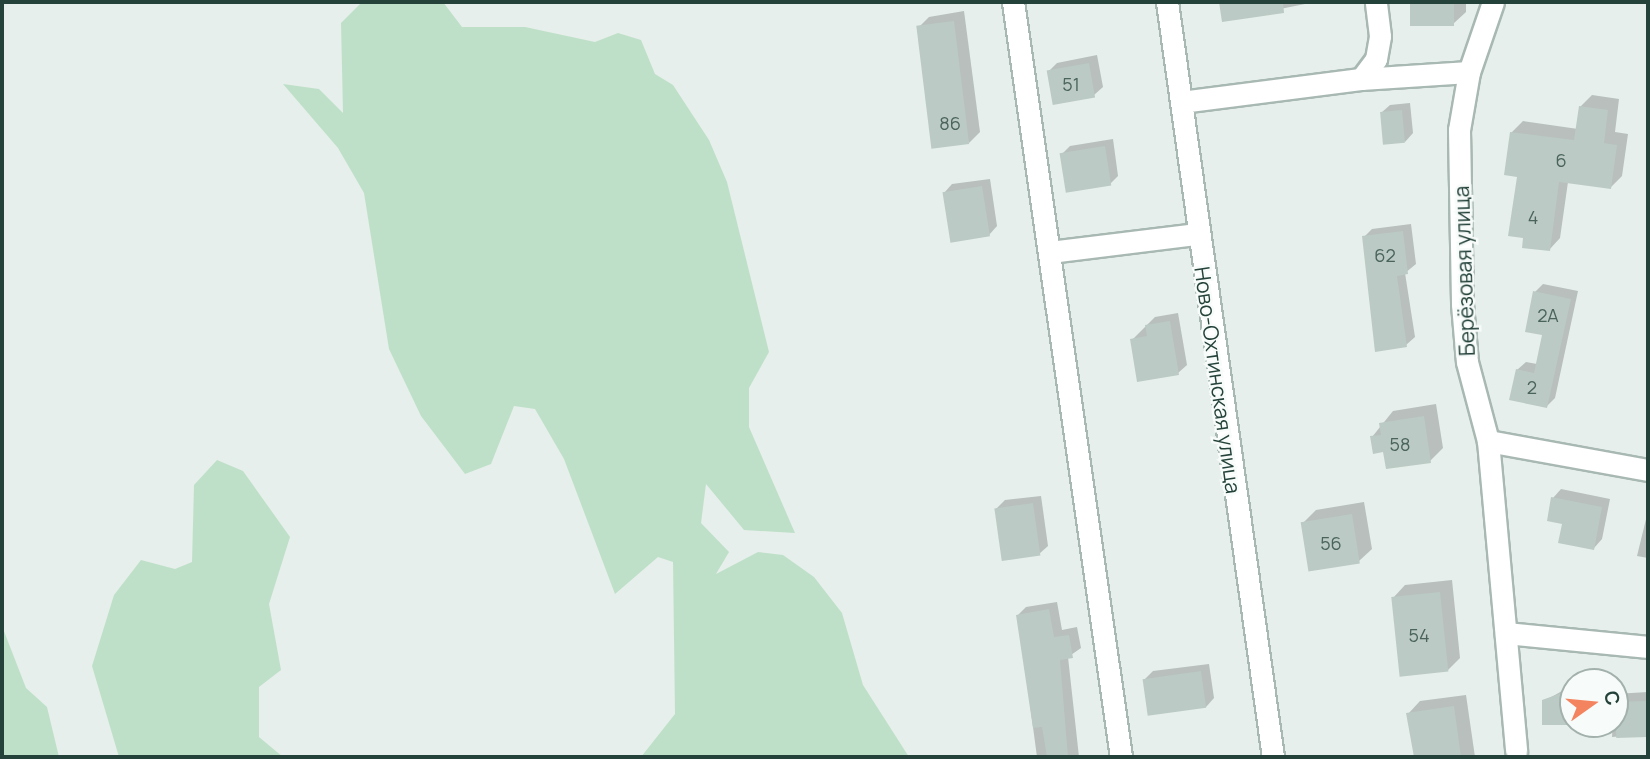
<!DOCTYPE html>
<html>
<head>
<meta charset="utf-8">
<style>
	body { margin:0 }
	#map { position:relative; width:1650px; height:759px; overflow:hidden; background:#e6efeb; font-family:Manrope,sans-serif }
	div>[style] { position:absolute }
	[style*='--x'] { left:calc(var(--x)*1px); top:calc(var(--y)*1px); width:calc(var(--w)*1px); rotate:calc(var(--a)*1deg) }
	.green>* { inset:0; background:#bfe0c8 }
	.shadow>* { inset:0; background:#0003 }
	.building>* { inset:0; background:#bbcac4; transform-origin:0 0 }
	.roads { filter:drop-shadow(2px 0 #a8b8b2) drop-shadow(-2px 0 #a8b8b2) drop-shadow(0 2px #a8b8b2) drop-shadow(0 -2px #a8b8b2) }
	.minor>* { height:21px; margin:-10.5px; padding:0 10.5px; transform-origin:10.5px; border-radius:10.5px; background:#fff }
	span { translate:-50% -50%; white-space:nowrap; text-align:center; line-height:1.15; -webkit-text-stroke:5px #f7fbf9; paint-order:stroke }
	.number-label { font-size:18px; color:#4a645c }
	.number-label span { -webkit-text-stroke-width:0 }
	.street-label { font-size:21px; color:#24423a }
	.frame { position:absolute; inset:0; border:4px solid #24423a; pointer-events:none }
	.north { position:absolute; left:1559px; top:668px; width:70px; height:70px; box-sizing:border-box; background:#f7fbf9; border:2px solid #a3b1ad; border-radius:50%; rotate:75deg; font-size:19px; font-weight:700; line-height:28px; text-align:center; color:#24423a }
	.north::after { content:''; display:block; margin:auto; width:24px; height:32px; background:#f4845f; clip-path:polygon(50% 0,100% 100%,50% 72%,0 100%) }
</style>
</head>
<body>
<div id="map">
	<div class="green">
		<i style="clip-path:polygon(362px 2px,443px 2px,462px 27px,525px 27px,595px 42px,618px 33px,641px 40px,655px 74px,673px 85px,709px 140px,727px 182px,769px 352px,749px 388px,749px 427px,795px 533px,744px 530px,706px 484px,701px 523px,729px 552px,716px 574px,758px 552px,783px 555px,814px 577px,842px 613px,863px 685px,909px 757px,641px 757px,675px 714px,673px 562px,658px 557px,615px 594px,564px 459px,535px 409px,514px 406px,491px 464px,465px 474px,421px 416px,389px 349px,364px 193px,338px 148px,283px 84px,319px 89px,343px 113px,341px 23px)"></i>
		<i style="clip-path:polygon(217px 460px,243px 471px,290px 537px,269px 604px,281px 670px,259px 687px,259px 737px,283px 757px,119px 757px,92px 666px,114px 595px,141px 560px,175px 569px,192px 562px,194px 485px)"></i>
		<i style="clip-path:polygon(2px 626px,26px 688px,47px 707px,59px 757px,2px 757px)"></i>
	</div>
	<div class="shadow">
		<i style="clip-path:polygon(1221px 2px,1315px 2px,1224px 20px)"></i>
		<i style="clip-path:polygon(1412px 2px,1466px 2px,1466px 12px,1453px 24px,1412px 24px)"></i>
		<i style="clip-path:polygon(964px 11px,980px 132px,969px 143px,918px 28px,929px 17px)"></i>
		<i style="clip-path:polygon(1097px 55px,1103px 87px,1094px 95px,1049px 71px,1057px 63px)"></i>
		<i style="clip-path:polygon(1592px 95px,1619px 99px,1615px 132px,1628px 134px,1622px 176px,1611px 187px,1568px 182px,1560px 238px,1549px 250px,1519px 175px,1511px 133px,1523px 121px,1578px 129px,1580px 107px)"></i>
		<i style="clip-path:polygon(1410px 103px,1413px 133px,1405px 142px,1381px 113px,1390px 105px)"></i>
		<i style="clip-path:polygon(1113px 139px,1118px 176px,1110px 184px,1062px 154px,1070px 146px)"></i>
		<i style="clip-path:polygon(990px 179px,997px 226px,989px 235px,944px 193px,952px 184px)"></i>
		<i style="clip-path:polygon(1411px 224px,1416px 264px,1405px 273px,1415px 337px,1406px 345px,1364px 237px,1372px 229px)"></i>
		<i style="clip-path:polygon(1543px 284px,1578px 291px,1555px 398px,1547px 406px,1517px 370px,1526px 362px,1537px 364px,1544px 334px,1535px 292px)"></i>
		<i style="clip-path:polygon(1178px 313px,1187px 365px,1178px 373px,1132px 340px,1155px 317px)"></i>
		<i style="clip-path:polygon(1436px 404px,1443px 448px,1430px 461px,1385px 450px,1372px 437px,1393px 411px)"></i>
		<i style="clip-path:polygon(1561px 489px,1610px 499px,1602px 539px,1594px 548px,1564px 523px,1553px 498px)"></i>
		<i style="clip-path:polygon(1041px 496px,1048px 546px,1039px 554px,996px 509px,1005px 500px)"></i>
		<i style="clip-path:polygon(1364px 502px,1372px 549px,1359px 561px,1303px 523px,1316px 510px)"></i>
		<i style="clip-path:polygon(1648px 511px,1648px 558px,1637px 556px)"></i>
		<i style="clip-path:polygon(1452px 580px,1460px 658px,1447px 671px,1393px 598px,1405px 585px)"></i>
		<i style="clip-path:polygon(1057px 602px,1062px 630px,1077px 627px,1081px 648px,1068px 657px,1079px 757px,1037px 757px,1018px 615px,1026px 607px)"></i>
		<i style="clip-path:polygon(1209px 664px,1214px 698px,1206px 707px,1145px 679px,1153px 671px)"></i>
		<i style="clip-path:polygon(1573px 685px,1573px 723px,1544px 701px)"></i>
		<i style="clip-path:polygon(1648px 692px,1648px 734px,1612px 737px,1615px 694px)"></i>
		<i style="clip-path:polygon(1466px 695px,1475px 757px,1415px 757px,1408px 714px,1420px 701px)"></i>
	</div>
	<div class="building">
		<i style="clip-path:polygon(1219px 2px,1283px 2px,1284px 13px,1222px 22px)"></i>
		<i style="left:1410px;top:2px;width:44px;height:24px"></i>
		<i style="left:954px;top:21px;width:124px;height:38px;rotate:83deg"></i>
		<i style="left:1089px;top:63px;width:35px;height:43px;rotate:80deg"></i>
		<i style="clip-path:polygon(1579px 106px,1608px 110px,1604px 143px,1617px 145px,1611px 189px,1559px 182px,1550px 251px,1522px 248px,1523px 238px,1508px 236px,1517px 177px,1504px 175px,1510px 132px,1574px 140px)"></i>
		<i style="left:1402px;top:110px;width:33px;height:22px;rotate:85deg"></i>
		<i style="left:1105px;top:146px;width:40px;height:46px;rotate:81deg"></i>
		<i style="left:982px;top:186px;width:51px;height:40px;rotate:81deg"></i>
		<i style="clip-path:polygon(1403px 231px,1408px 274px,1397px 276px,1407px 347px,1375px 352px,1362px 236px)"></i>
		<i style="clip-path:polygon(1533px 291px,1571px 299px,1547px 408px,1509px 400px,1516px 369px,1534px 373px,1542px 335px,1525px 332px)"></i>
		<i style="clip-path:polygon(1170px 321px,1179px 375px,1137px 382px,1130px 339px,1147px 336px,1145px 325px)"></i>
		<i style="clip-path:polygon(1424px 416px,1431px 463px,1386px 469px,1383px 452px,1373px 454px,1370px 436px,1381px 435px,1379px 423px)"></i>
		<i style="clip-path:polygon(1551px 497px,1602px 507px,1594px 550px,1558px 543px,1562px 524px,1547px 521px)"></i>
		<i style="left:1033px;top:503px;width:53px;height:39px;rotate:82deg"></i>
		<i style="left:1352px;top:514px;width:50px;height:52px;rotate:81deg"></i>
		<i style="left:1440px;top:592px;width:80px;height:49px;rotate:84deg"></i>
		<i style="clip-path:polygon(1049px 609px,1054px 637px,1069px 635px,1073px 658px,1060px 660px,1068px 757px,1047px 757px,1042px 727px,1033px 728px,1016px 615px)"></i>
		<i style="left:1201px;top:671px;width:37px;height:59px;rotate:82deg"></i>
		<i style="clip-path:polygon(1573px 689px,1573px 725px,1542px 725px,1542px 700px)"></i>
		<i style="left:1646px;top:701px;width:36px;height:31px;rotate:88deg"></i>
		<i style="clip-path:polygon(1454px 706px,1461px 757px,1414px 757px,1406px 713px)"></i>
	</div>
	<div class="roads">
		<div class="minor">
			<i style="--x:1013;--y:2;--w:763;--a:81.86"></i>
			<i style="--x:1167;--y:2;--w:762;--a:82.01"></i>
			<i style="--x:1493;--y:2;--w:74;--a:108.9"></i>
			<i style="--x:1469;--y:72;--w:59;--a:99.8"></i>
			<i style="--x:1459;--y:130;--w:174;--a:89"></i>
			<i style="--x:1462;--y:304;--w:58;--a:85.1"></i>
			<i style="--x:1467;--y:362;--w:82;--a:75.1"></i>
			<i style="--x:1488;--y:441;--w:311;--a:84.8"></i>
			<i style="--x:1361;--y:79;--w:108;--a:-3.7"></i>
			<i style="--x:1181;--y:102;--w:181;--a:-7.3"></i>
			<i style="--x:1361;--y:79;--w:25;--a:-53"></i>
			<i style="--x:1376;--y:59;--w:23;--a:-80"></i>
			<i style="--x:1380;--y:36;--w:34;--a:-97"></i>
			<i style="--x:1050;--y:252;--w:148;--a:-7"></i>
			<i style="--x:1488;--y:441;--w:163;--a:10.3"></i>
			<i style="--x:1506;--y:633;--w:143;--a:5.6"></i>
		</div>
	</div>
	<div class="number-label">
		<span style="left:1071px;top:84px">51</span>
		<span style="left:950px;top:123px">86</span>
		<span style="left:1561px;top:160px">6</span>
		<span style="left:1533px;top:217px">4</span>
		<span style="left:1385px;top:255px">62</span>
		<span style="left:1548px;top:315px">2А</span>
		<span style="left:1532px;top:387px">2</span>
		<span style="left:1400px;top:444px">58</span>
		<span style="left:1331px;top:543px">56</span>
		<span style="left:1419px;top:635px">54</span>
	</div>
	<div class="street-label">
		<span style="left:1464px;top:271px;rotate:-92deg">Берёзовая улица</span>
		<span style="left:1218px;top:380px;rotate:82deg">Ново-Охтинская улица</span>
	</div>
	<div class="frame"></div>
	<div class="north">С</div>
</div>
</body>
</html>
